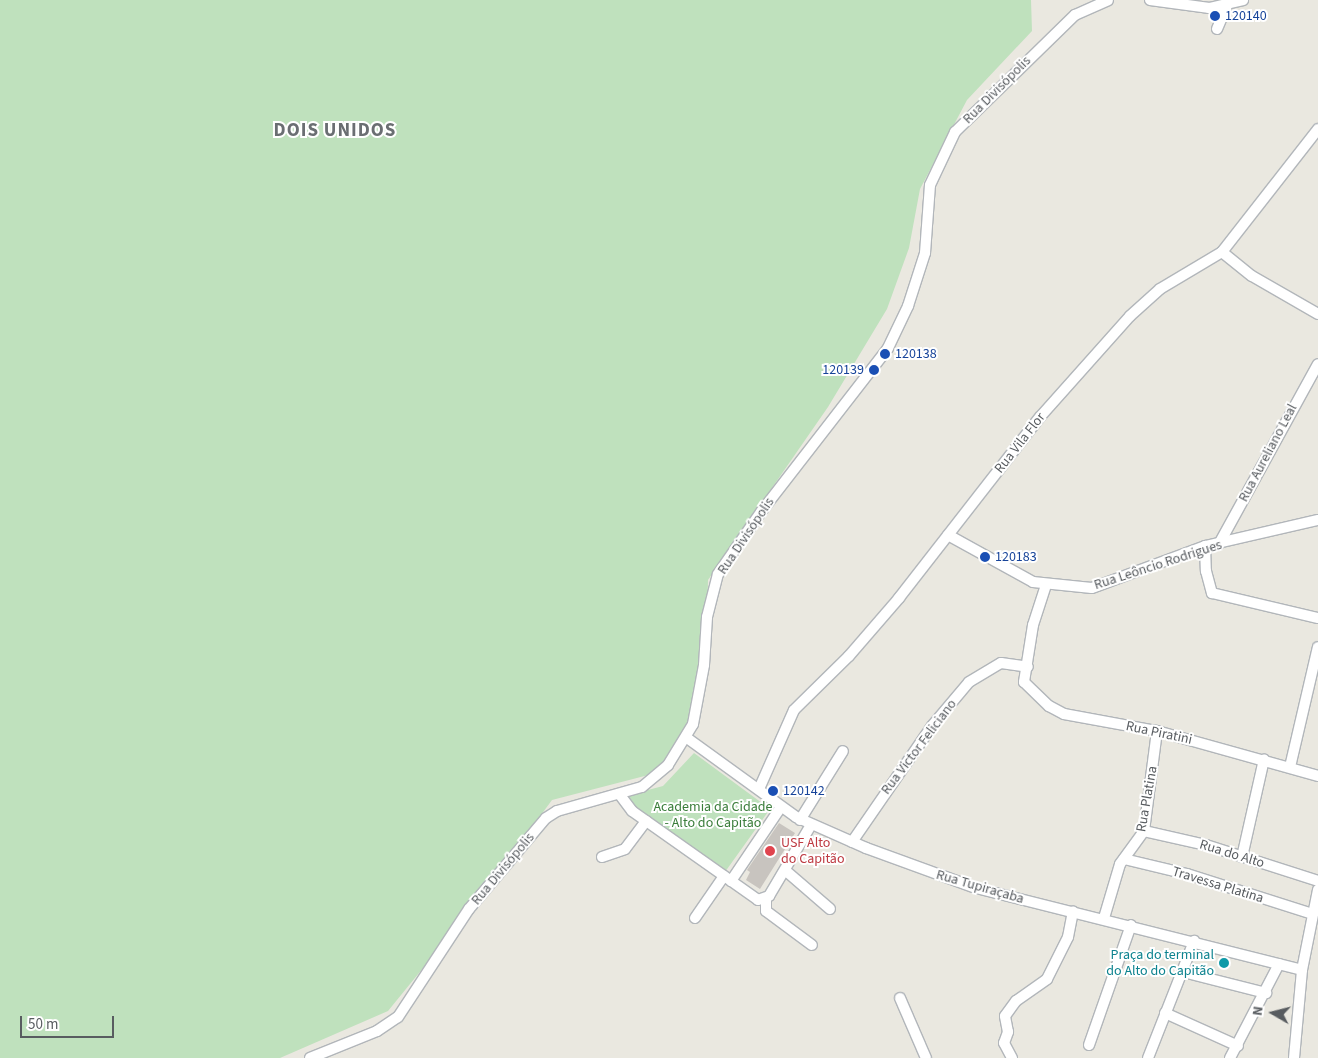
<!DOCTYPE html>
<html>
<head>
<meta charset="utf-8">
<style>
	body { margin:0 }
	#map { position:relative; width:1318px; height:1058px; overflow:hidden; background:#eae8e0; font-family:"Source Sans 3",sans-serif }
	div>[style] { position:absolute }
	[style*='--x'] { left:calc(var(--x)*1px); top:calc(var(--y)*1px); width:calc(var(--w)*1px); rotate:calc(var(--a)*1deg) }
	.green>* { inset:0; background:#bfe1bd }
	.building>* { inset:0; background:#c8c4bf }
	.roads { filter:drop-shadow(1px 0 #b2b6ba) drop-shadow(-1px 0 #b2b6ba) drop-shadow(0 1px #b2b6ba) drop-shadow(0 -1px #b2b6ba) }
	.street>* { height:10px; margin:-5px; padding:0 5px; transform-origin:5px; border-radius:5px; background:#fff }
	.dots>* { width:14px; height:14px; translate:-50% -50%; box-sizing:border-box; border:2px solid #fff; border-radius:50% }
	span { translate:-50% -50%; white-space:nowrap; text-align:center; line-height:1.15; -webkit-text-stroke:4px #fff; paint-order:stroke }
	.transit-label { font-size:14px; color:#164399 }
	.left { translate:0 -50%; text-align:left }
	.right { translate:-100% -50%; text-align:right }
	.street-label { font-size:14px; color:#585c60 }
	.park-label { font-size:14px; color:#3a7d3a }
	.health-label { font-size:14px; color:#be3a42 }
	.culture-label { font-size:14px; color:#0d838f }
	.district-label { font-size:19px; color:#6a6e72; font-weight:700; letter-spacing:1px }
	.north { position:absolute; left:1248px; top:988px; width:50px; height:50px; -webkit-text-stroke:4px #fff; paint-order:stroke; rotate:278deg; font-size:14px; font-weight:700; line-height:20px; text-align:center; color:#585c60 }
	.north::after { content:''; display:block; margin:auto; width:18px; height:22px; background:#585c60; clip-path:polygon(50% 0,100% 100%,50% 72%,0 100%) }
	.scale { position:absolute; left:20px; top:1016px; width:94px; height:22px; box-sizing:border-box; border:2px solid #585c60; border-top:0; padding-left:6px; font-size:15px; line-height:18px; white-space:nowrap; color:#585c60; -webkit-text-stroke:4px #fff; paint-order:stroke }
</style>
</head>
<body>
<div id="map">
	<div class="green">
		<i style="clip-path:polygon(0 0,1031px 0,1032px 31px,967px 100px,920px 189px,909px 248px,887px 309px,828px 407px,708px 580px,706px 668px,697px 723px,660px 772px,552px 800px,476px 903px,388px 1011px,280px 1058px,0 1058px)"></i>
		<i style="clip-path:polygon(694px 753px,770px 809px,725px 872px,638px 811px,629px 799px,629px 795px,663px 786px)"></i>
	</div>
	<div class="building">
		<i style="clip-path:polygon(779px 823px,795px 833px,760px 889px,746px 880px,750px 872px,747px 870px)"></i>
	</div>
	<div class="roads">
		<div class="street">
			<i style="--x:1150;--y:0;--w:60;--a:7.7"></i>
			<i style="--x:1209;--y:8;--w:35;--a:-13"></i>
			<i style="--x:1217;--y:29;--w:25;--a:-67"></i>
			<i style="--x:1222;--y:252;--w:38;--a:39"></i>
			<i style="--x:1252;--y:276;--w:76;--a:29.9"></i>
			<i style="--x:948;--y:535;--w:97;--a:28.9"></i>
			<i style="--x:1033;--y:582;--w:59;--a:5.8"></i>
			<i style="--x:1092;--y:588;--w:121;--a:-20.4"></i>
			<i style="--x:1205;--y:546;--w:116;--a:-13"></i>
			<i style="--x:1219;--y:544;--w:205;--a:-61.2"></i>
			<i style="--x:1205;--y:546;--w:25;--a:88"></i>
			<i style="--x:1206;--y:571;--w:23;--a:75"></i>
			<i style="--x:1212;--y:593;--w:109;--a:13.3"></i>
			<i style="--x:1046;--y:585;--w:42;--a:108"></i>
			<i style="--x:1033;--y:625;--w:58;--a:99"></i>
			<i style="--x:1024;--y:682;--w:35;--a:44"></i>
			<i style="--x:1049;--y:706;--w:17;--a:28"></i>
			<i style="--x:1064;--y:714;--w:95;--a:10.4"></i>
			<i style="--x:1157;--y:731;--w:167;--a:15.6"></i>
			<i style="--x:687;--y:738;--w:135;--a:35.9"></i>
			<i style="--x:796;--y:817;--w:77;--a:23.9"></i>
			<i style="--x:866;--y:848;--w:117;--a:20"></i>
			<i style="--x:976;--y:888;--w:336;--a:14.1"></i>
			<i style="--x:1290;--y:767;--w:123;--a:-76.9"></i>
			<i style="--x:759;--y:789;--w:86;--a:-66.1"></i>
			<i style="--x:794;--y:710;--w:77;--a:-44.5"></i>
			<i style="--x:849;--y:656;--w:77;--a:-49.2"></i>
			<i style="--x:899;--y:598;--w:229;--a:-52.1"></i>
			<i style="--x:1040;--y:417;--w:135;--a:-48.3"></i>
			<i style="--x:1130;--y:316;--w:40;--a:-42"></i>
			<i style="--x:1160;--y:289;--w:72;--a:-30.8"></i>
			<i style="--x:1222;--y:252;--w:156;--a:-52"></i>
			<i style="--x:620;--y:795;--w:20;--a:53"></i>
			<i style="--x:632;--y:811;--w:154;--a:35.2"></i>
			<i style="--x:758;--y:900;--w:12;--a:-20"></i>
			<i style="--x:769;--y:896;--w:82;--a:-59.4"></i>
			<i style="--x:800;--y:820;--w:81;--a:-58.1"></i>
			<i style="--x:1144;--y:831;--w:64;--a:12.7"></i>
			<i style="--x:1206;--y:845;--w:118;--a:17.8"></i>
			<i style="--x:852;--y:842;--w:141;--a:-55.4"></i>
			<i style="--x:932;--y:726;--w:57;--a:-49.9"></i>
			<i style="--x:969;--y:682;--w:37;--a:-31"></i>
			<i style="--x:1001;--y:663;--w:27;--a:8"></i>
			<i style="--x:602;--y:857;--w:24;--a:-19"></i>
			<i style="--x:625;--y:849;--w:35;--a:-53"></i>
			<i style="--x:1242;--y:857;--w:100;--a:-77.3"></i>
			<i style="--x:1124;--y:859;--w:65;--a:13.4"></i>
			<i style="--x:1187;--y:874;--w:131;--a:17.7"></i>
			<i style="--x:786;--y:871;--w:58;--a:40.8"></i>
			<i style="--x:731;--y:881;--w:89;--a:-56"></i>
			<i style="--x:766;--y:900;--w:11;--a:90"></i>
			<i style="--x:766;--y:911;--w:57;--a:36.5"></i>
			<i style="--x:695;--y:918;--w:51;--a:-55.4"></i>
			<i style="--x:1104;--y:918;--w:56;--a:-73.5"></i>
			<i style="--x:1120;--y:864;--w:41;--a:-54"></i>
			<i style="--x:1144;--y:831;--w:101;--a:-82.6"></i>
			<i style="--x:1183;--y:972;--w:86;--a:14.2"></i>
			<i style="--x:900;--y:998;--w:65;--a:66.6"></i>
			<i style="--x:1165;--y:1013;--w:80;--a:24.3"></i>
			<i style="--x:1089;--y:1045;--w:127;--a:-70.7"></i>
			<i style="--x:310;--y:1058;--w:72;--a:-21.9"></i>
			<i style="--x:377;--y:1031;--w:25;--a:-34"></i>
			<i style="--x:398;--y:1017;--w:129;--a:-56.7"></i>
			<i style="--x:469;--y:909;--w:119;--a:-49.8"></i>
			<i style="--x:546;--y:818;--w:13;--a:-32"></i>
			<i style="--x:557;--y:811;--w:88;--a:-15.8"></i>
			<i style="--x:642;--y:787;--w:34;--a:-40"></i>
			<i style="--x:668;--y:765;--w:48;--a:-58.6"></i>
			<i style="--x:693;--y:724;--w:60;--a:-79.4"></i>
			<i style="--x:704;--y:665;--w:48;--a:-86.4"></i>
			<i style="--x:707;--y:617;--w:44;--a:-75.7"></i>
			<i style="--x:718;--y:574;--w:75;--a:-55.3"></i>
			<i style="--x:761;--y:512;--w:207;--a:-52.2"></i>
			<i style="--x:888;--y:348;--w:47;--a:-64.5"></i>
			<i style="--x:908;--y:306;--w:56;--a:-72.2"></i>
			<i style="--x:925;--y:253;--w:68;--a:-85.8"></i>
			<i style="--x:930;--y:185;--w:59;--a:-64.7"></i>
			<i style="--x:955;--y:132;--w:168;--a:-44.3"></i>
			<i style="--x:1075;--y:15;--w:36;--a:-24"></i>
			<i style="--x:1012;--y:1058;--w:17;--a:-118"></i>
			<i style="--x:1004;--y:1043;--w:12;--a:-70"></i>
			<i style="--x:1008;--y:1032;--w:16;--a:-101"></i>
			<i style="--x:1005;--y:1016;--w:19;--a:-54"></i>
			<i style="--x:1016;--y:1001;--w:38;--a:-35"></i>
			<i style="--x:1047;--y:979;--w:47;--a:-63.4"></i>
			<i style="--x:1068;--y:937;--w:26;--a:-79"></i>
			<i style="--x:1148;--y:1058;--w:126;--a:-68.5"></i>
			<i style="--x:1230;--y:1058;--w:106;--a:-62.5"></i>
			<i style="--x:1294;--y:1058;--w:88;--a:-84.8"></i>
			<i style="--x:1302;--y:970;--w:82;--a:-78.7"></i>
		</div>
	</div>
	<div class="dots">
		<i style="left:1215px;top:16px;background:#1a4fb4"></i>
		<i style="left:885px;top:354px;background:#1a4fb4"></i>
		<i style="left:874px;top:370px;background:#1a4fb4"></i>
		<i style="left:985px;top:557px;background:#1a4fb4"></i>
		<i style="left:773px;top:791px;background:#1a4fb4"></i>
		<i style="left:770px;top:851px;background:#e0444e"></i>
		<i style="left:1224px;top:963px;background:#0f9aa8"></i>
	</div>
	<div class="transit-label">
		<span class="left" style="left:1225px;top:16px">120140</span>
		<span class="left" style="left:895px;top:354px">120138</span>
		<span class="right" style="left:864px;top:370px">120139</span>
		<span class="left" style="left:995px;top:557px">120183</span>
		<span class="left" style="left:783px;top:791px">120142</span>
	</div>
	<div class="street-label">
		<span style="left:997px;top:90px;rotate:-45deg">Rua Divisópolis</span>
		<span style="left:1020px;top:443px;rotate:-52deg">Rua Vila Flor</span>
		<span style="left:1268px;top:453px;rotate:-62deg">Rua Aureliano Leal</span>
		<span style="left:746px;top:536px;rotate:-56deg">Rua Divisópolis</span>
		<span style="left:1158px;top:565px;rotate:-18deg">Rua Leôncio Rodrigues</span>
		<span style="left:1159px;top:733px;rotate:12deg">Rua Piratini</span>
		<span style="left:919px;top:747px;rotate:-53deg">Rua Victor Feliciano</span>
		<span style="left:1147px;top:799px;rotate:-80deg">Rua Platina</span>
		<span style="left:1232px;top:854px;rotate:17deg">Rua do Alto</span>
		<span style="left:503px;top:869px;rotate:-50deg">Rua Divisópolis</span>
		<span style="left:1218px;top:885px;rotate:17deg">Travessa Platina</span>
		<span style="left:980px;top:887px;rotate:16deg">Rua Tupiraçaba</span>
	</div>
	<div class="park-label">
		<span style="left:713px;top:815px">Academia da Cidade<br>- Alto do Capitão</span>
	</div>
	<div class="health-label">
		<span class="left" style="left:781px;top:851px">USF Alto<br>do Capitão</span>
	</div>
	<div class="culture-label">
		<span class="right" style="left:1214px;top:963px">Praça do terminal<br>do Alto do Capitão</span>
	</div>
	<div class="district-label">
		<span style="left:335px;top:131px">DOIS UNIDOS</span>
	</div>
	<div class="north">N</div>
	<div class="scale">50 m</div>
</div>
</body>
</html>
